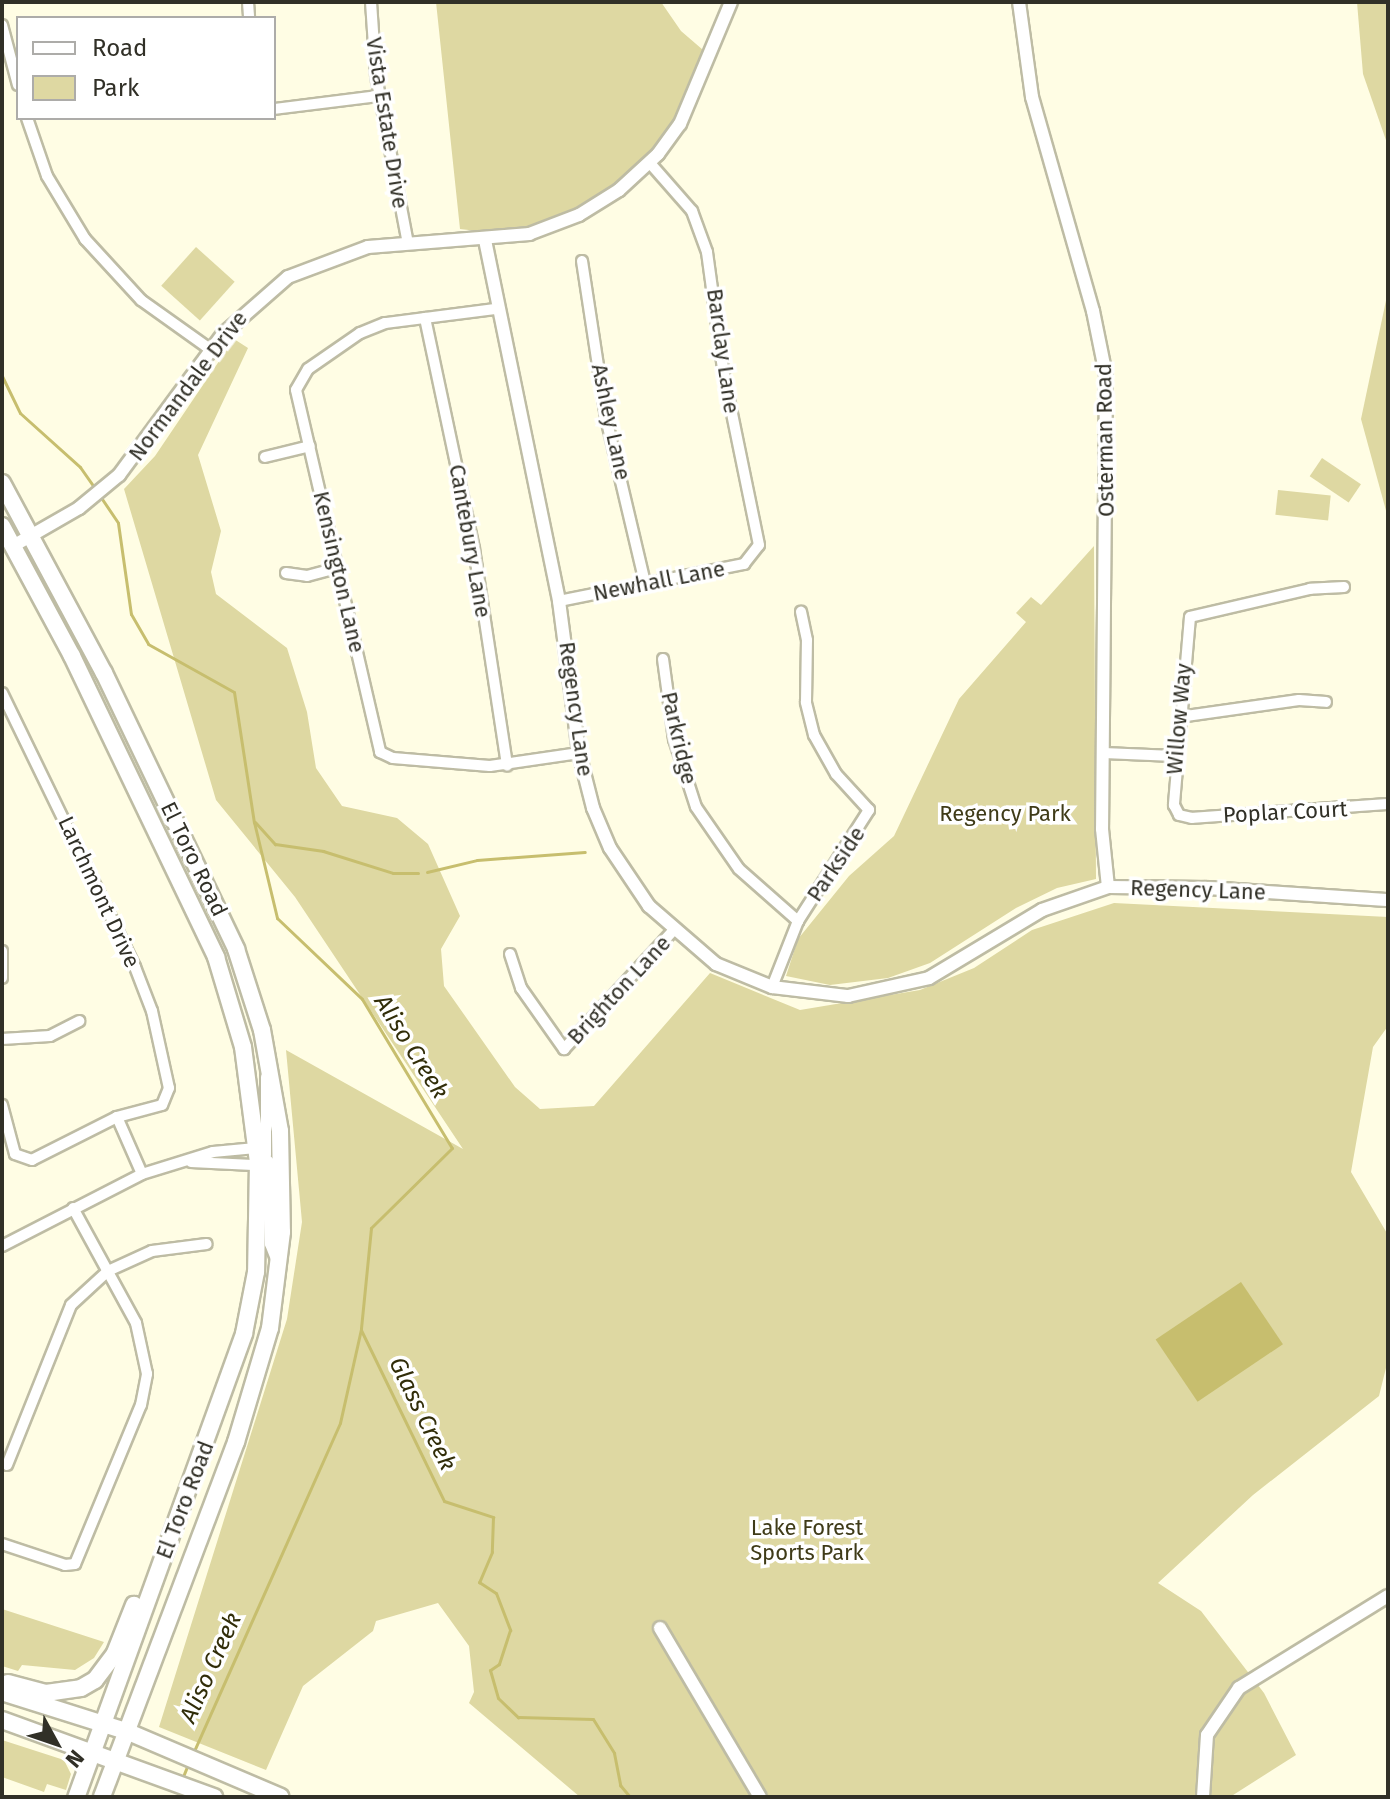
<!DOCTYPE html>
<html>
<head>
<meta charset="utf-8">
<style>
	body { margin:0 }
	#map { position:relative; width:1390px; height:1799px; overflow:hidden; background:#fffde4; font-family:"Fira Sans",sans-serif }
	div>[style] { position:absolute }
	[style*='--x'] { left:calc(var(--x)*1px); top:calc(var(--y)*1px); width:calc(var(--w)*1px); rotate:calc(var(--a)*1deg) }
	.green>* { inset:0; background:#ded8a2; transform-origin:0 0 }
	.water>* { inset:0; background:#c7be6e; transform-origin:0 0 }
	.stream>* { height:3px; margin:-1.5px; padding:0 1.5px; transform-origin:1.5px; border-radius:1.5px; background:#c7be6e }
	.roads { filter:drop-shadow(2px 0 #bebca4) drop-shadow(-2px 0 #bebca4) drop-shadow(0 2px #bebca4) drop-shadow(0 -2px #bebca4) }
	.minor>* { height:10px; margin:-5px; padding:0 5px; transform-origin:5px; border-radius:5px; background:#fff }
	.tertiary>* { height:12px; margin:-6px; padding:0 6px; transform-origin:6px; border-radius:6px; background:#fff }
	.primary>* { height:16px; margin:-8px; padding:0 8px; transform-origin:8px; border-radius:8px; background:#fff }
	span { translate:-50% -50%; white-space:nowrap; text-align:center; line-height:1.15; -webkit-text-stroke:7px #fff; paint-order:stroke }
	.street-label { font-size:22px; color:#313027 }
	.park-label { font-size:22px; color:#3f3b18 }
	.water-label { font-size:24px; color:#312d09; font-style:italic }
	.frame { position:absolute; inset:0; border:4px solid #313027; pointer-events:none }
	.legend { position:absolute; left:16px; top:16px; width:260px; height:104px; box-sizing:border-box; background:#fff; border:2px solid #adaca9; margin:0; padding:10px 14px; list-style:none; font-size:24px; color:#313027 }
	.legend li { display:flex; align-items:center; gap:16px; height:40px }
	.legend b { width:40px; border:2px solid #adaca9 }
	.north { position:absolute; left:16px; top:1703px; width:80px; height:80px; -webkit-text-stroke:6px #fff; paint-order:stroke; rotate:130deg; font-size:22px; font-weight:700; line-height:32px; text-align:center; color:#313027 }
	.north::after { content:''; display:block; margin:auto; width:28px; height:36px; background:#313027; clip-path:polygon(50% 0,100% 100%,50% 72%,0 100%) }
</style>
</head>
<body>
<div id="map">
	<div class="green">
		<i style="clip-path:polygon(436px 2px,661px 2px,681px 31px,710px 56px,661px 150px,596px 206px,521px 236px,460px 229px)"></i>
		<i style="clip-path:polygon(1357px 2px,1388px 2px,1388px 146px,1363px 74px)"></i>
		<i style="left:196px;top:247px;width:52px;height:52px;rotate:42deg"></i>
		<i style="clip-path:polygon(1388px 291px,1388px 518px,1361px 419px)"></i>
		<i style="clip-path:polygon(234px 339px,248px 348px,198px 455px,221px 531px,211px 572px,216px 594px,287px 648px,307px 712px,316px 768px,342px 806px,397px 818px,428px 844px,460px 916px,441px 949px,444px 986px,515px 1087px,540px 1109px,594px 1106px,710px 973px,800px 1010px,920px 990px,974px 968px,1032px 930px,1114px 903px,1388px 917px,1388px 1026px,1373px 1047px,1351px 1172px,1388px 1235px,1388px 1360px,1379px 1396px,1253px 1495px,1158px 1583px,1201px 1611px,1264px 1693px,1296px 1755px,1230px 1797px,580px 1797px,469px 1703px,474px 1692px,469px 1646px,438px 1603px,376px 1621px,373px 1631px,303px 1686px,266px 1770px,159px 1727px,287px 1319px,302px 1222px,286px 1050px,463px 1149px,295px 897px,216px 800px,124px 489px,155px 456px)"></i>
		<i style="left:1322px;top:458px;width:47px;height:22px;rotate:34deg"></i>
		<i style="left:1278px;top:490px;width:53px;height:25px;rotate:6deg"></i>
		<i style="clip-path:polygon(1094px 546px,1096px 879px,1057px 888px,1016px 908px,930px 963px,888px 978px,830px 985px,786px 976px,798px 939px,849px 876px,894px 836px,959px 699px,1026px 622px,1016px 613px,1031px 597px,1041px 605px)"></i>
		<i style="clip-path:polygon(2px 1609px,104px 1642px,94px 1658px,75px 1670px,22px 1665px,18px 1671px,2px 1666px)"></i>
		<i style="clip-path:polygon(2px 1740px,64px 1760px,71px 1774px,66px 1790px,47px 1784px,44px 1792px,2px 1777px)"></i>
	</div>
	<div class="water">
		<i style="left:1241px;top:1282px;width:75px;height:103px;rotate:56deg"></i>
	</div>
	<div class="stream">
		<i style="--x:2;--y:376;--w:41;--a:64.1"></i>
		<i style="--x:20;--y:413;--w:81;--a:42"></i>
		<i style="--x:80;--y:467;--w:28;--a:55"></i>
		<i style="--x:100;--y:496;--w:32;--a:56"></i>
		<i style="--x:118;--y:523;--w:92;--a:81.9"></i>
		<i style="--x:131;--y:614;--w:34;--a:60"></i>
		<i style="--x:148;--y:644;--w:98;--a:29.2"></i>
		<i style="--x:234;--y:692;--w:132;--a:81.3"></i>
		<i style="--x:254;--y:822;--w:99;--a:76.5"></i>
		<i style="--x:277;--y:918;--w:117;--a:43.6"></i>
		<i style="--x:362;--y:999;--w:174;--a:58.9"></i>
		<i style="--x:452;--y:1148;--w:114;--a:135.4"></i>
		<i style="--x:371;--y:1228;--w:101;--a:95.7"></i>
		<i style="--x:361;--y:1329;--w:96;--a:102.6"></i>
		<i style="--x:340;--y:1423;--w:361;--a:114"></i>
		<i style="--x:255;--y:822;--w:30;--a:48"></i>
		<i style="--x:275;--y:844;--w:49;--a:8.3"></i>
		<i style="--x:323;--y:851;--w:73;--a:17.4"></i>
		<i style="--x:393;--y:873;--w:25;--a:0"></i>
		<i style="--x:427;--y:872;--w:51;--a:-13.5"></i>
		<i style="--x:477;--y:860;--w:108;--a:-4.2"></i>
		<i style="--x:361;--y:1330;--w:190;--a:64.1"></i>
		<i style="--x:444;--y:1501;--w:52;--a:18.1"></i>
		<i style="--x:493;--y:1517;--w:35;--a:92"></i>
		<i style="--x:492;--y:1552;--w:33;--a:113"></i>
		<i style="--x:479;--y:1582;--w:20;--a:33"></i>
		<i style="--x:496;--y:1593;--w:40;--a:69"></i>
		<i style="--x:510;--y:1630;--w:36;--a:108"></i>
		<i style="--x:499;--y:1664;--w:11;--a:146"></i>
		<i style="--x:490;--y:1670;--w:29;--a:74"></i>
		<i style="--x:498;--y:1698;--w:28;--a:44"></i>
		<i style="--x:518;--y:1717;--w:75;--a:1.5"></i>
		<i style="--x:593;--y:1719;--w:40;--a:58"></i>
		<i style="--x:614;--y:1753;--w:33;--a:79"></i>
		<i style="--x:620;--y:1785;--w:16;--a:50"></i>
		<i style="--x:182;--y:1779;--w:16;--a:-68"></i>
	</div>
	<div class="roads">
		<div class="minor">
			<i style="--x:248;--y:2;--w:16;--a:86"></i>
			<i style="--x:371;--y:2;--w:74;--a:86.1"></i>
			<i style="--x:376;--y:76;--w:170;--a:79.2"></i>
			<i style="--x:2;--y:25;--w:62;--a:75.1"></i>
			<i style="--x:274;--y:109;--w:106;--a:-7.1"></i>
			<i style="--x:27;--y:118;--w:61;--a:71"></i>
			<i style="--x:47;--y:176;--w:74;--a:58.9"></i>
			<i style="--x:85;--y:239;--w:83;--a:47.4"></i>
			<i style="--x:141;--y:300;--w:86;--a:35.5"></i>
			<i style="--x:582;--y:261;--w:159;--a:81.3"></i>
			<i style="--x:606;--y:418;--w:170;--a:76.7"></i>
			<i style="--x:495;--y:309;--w:111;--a:172.7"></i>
			<i style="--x:385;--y:323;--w:27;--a:158"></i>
			<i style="--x:360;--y:333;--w:63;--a:145.3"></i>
			<i style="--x:308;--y:369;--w:24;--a:120"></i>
			<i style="--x:296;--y:390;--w:372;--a:76.9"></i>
			<i style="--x:380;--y:752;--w:14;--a:25"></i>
			<i style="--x:393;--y:758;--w:97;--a:4.7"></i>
			<i style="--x:490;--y:766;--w:90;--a:-8.3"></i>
			<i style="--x:425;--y:318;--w:236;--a:78"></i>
			<i style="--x:474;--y:549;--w:219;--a:81.3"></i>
			<i style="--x:265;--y:457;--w:46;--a:-13.7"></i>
			<i style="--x:286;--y:573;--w:21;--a:8"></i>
			<i style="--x:307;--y:576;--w:31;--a:-15"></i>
			<i style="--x:1344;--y:587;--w:34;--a:177"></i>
			<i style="--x:1310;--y:589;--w:123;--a:166.9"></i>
			<i style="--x:1190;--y:617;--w:189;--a:94.9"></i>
			<i style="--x:1174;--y:805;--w:11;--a:63"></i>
			<i style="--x:1179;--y:815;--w:13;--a:13"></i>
			<i style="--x:1192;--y:818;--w:194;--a:-4.1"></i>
			<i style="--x:559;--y:601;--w:189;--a:-11.3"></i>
			<i style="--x:744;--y:564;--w:24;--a:-52"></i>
			<i style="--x:759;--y:545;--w:180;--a:-101.6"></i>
			<i style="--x:723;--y:369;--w:118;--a:-97.8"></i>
			<i style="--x:707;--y:252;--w:44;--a:-110.1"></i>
			<i style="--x:692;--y:211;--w:64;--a:-131.2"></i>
			<i style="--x:663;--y:659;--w:81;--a:82.2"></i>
			<i style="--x:674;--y:739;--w:71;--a:72.1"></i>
			<i style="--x:696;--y:807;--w:75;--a:55.3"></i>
			<i style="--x:739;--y:869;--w:79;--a:41.4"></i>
			<i style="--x:2;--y:693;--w:305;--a:64.1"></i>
			<i style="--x:135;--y:967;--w:47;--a:68.9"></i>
			<i style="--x:152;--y:1011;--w:79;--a:77.6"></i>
			<i style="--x:169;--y:1088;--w:18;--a:112"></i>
			<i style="--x:162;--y:1105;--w:47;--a:165.1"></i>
			<i style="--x:117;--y:1117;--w:95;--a:153.2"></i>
			<i style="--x:32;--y:1160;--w:18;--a:-161"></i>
			<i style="--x:15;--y:1154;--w:51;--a:-104.9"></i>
			<i style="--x:1179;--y:717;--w:121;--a:-8.1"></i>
			<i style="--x:1299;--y:700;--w:27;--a:4"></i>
			<i style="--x:1103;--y:753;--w:72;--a:2.4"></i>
			<i style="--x:2;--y:951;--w:27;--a:90"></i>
			<i style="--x:510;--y:954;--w:36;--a:72"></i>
			<i style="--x:521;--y:988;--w:75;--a:54.8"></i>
			<i style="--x:564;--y:1049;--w:161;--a:-47.3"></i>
			<i style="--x:772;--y:987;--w:71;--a:-68.5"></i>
			<i style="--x:798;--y:921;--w:132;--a:-57.4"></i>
			<i style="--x:869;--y:810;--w:49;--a:-132.5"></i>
			<i style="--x:836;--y:774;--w:45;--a:-119.4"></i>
			<i style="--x:814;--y:735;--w:34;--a:-104"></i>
			<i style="--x:806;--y:702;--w:62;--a:-89.1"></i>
			<i style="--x:807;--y:640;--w:29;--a:-102"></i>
			<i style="--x:2;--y:1039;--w:48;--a:-3.6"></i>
			<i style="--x:50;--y:1036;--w:33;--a:-27"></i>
			<i style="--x:117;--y:1117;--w:62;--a:66.3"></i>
			<i style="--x:191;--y:1162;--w:62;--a:2.8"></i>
			<i style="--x:253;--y:1165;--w:17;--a:-40"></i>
			<i style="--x:266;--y:1154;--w:77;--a:-90"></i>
			<i style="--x:2;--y:1246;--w:157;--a:-27.2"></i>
			<i style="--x:142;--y:1174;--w:74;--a:-17.2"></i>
			<i style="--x:213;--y:1152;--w:43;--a:-5.3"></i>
			<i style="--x:256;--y:1148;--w:19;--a:47"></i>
			<i style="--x:269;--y:1162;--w:82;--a:89.3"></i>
			<i style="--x:270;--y:1244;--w:16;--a:68"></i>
			<i style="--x:7;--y:1465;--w:172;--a:-68.2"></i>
			<i style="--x:71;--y:1305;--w:50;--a:-42.6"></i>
			<i style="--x:108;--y:1271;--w:48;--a:-24.4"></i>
			<i style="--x:152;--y:1251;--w:55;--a:-7.3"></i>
			<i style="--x:2;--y:1544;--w:66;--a:18.4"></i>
			<i style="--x:65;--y:1565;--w:10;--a:-6"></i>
			<i style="--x:75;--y:1564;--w:172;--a:-67.5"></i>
			<i style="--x:141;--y:1405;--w:32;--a:-79"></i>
			<i style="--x:147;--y:1374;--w:52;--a:-102.2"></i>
			<i style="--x:136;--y:1323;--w:131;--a:-118.7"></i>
		</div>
		<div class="tertiary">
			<i style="--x:1019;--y:2;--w:96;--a:82.2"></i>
			<i style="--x:1032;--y:97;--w:223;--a:74.1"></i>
			<i style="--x:1093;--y:311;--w:65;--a:78.5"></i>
			<i style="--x:1106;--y:375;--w:454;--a:90.5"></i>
			<i style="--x:1102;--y:829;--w:58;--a:84.1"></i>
			<i style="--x:485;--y:240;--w:369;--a:78.4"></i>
			<i style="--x:559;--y:601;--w:153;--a:82.5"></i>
			<i style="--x:579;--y:753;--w:57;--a:75.7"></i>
			<i style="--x:593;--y:808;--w:43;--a:67"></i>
			<i style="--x:610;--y:848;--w:70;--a:56.1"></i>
			<i style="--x:649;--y:906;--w:89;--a:40.9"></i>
			<i style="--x:716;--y:964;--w:61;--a:22.3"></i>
			<i style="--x:772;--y:987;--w:77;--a:6.8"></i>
			<i style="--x:848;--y:996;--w:83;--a:-12.5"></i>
			<i style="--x:929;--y:978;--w:132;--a:-31"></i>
			<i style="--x:1042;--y:910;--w:70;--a:-19.2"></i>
			<i style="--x:1108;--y:887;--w:98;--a:0.6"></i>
			<i style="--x:1206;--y:888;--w:182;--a:3.8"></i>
			<i style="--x:13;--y:546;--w:76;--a:-29.9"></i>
			<i style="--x:79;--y:508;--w:52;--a:-39.5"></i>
			<i style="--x:119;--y:475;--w:175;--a:-53.6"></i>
			<i style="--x:223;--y:334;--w:86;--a:-41.2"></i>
			<i style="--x:288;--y:277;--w:85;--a:-20.6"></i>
			<i style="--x:368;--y:247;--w:162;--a:-4.6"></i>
			<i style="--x:529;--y:234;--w:53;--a:-20.8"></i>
			<i style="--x:579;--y:215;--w:47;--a:-32"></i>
			<i style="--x:619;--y:190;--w:53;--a:-42.7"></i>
			<i style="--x:658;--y:154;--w:37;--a:-54"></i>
			<i style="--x:680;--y:124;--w:132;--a:-67.3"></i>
			<i style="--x:660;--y:1628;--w:196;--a:59.4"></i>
			<i style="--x:1203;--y:1797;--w:62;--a:-86.3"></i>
			<i style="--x:1207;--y:1735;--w:57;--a:-55.8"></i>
			<i style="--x:1239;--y:1688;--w:175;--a:-31.7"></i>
		</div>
		<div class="primary">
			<i style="--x:2;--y:483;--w:216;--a:61.8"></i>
			<i style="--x:104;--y:673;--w:306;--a:64.4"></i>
			<i style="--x:236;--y:949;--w:85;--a:72.2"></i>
			<i style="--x:262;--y:1030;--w:103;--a:79.9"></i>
			<i style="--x:280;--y:1131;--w:101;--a:88.9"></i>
			<i style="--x:282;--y:1232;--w:97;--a:97.1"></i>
			<i style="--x:270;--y:1328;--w:119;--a:106.6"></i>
			<i style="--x:236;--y:1442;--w:379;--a:110.7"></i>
			<i style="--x:2;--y:526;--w:148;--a:61.7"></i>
			<i style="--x:72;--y:656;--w:334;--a:64.4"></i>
			<i style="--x:216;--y:957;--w:94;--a:73.3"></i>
			<i style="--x:243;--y:1047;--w:116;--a:82.6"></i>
			<i style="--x:258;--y:1162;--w:110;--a:91"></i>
			<i style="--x:256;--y:1272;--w:63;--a:101"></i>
			<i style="--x:244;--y:1334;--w:493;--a:109.9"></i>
			<i style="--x:8;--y:1683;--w:39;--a:15"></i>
			<i style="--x:46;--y:1693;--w:35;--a:-8"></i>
			<i style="--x:81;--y:1688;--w:16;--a:-30"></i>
			<i style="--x:95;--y:1680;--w:34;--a:-53"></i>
			<i style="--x:115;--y:1653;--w:52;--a:-68.4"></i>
			<i style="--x:2;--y:1692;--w:130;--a:17.5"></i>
			<i style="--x:126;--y:1731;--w:168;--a:23.1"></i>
			<i style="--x:2;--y:1720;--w:226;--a:20"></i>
		</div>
	</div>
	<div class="street-label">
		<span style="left:387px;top:123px;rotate:81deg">Vista Estate Drive</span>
		<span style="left:723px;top:351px;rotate:82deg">Barclay Lane</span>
		<span style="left:188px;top:386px;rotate:-53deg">Normandale Drive</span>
		<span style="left:611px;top:422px;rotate:78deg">Ashley Lane</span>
		<span style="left:1105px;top:440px;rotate:-91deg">Osterman Road</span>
		<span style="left:470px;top:541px;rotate:80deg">Cantebury Lane</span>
		<span style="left:339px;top:572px;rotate:77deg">Kensington Lane</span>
		<span style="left:659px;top:581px;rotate:-11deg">Newhall Lane</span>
		<span style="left:576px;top:709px;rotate:82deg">Regency Lane</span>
		<span style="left:1179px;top:719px;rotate:-85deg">Willow Way</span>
		<span style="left:679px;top:738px;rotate:77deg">Parkridge</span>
		<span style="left:1285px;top:812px;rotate:-3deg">Poplar Court</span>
		<span style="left:194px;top:859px;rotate:64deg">El Toro Road</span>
		<span style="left:836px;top:864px;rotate:-56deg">Parkside</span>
		<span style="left:1198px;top:890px;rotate:2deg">Regency Lane</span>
		<span style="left:99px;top:892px;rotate:65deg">Larchmont Drive</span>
		<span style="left:619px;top:990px;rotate:-47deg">Brighton Lane</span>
		<span style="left:185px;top:1500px;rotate:-69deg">El Toro Road</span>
	</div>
	<div class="park-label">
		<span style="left:1005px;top:814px">Regency Park</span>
		<span style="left:807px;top:1540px">Lake Forest<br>Sports Park</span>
	</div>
	<div class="water-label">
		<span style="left:411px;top:1047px;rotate:58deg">Aliso Creek</span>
		<span style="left:422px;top:1414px;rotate:64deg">Glass Creek</span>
		<span style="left:211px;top:1668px;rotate:-66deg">Aliso Creek</span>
	</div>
	<div class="frame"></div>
	<ul class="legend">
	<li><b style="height:10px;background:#fff"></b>Road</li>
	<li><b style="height:22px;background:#ded8a2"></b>Park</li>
	</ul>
	<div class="north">N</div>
</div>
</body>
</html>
